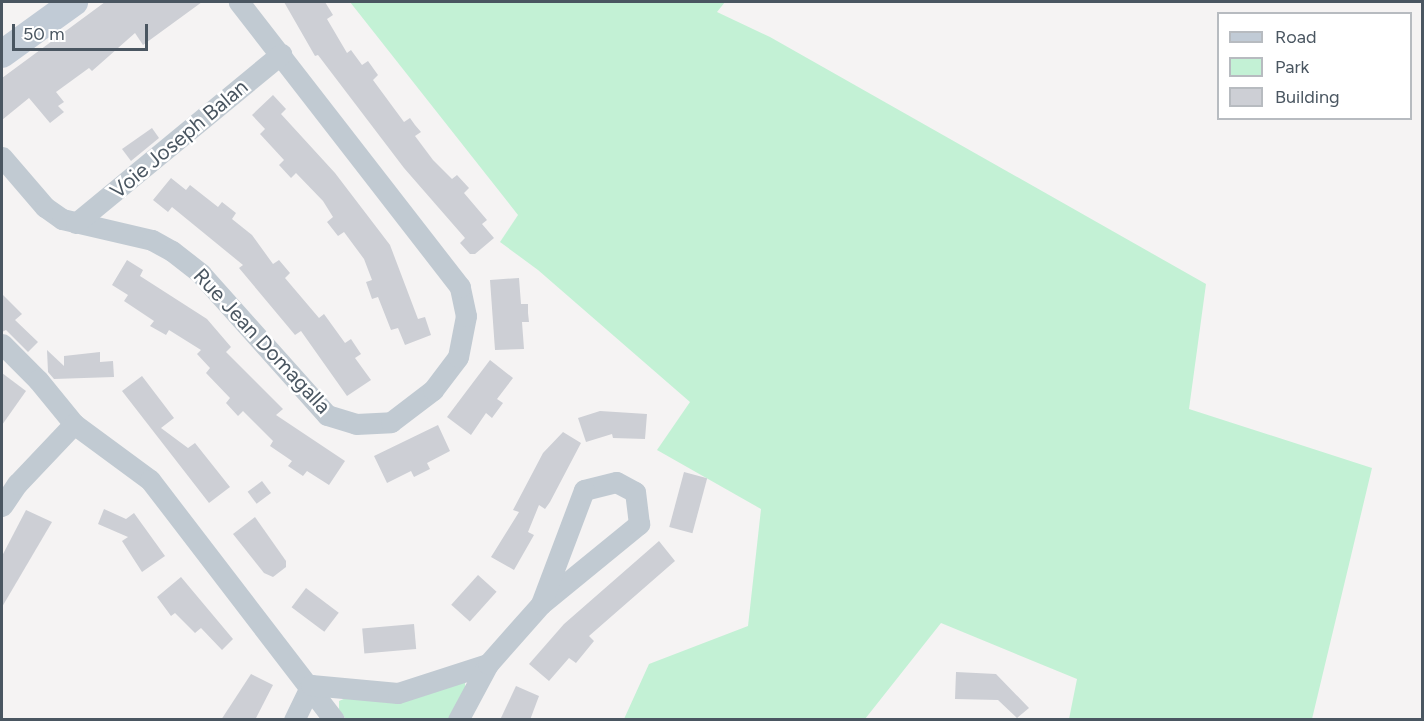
<!DOCTYPE html>
<html>
<head>
<meta charset="utf-8">
<style>
	body { margin:0 }
	#map { position:relative; width:1424px; height:721px; overflow:hidden; background:#f5f3f3; font-family:Figtree,sans-serif }
	div>[style] { position:absolute }
	[style*='--x'] { left:calc(var(--x)*1px); top:calc(var(--y)*1px); width:calc(var(--w)*1px); rotate:calc(var(--a)*1deg) }
	.green>* { inset:0; background:#c3f1d5 }
	.building>* { inset:0; background:#cdcfd5; transform-origin:0 0 }
	.minor>* { height:21px; margin:-10.5px; padding:0 10.5px; transform-origin:10.5px; border-radius:10.5px; background:#c1cad2 }
	.secondary>* { height:28px; margin:-14px; padding:0 14px; transform-origin:14px; border-radius:14px; background:#c1cbd6 }
	span { translate:-50% -50%; white-space:nowrap; text-align:center; line-height:1.15; -webkit-text-stroke:5px #fff; paint-order:stroke }
	.street-label { font-size:21px; color:#4a5661 }
	.frame { position:absolute; inset:0; border:3px solid #4a5661; pointer-events:none }
	.legend { position:absolute; left:1217px; top:12px; width:195px; height:108px; box-sizing:border-box; background:#fff; border:2px solid #b7bbc0; margin:0; padding:8px 10px; list-style:none; font-size:18px; color:#4a5661 }
	.legend li { display:flex; align-items:center; gap:12px; height:30px }
	.legend b { width:30px; border:2px solid #b7bbc0 }
	.scale { position:absolute; left:12px; top:24px; width:136px; height:27px; box-sizing:border-box; border:3px solid #4a5661; border-top:0; padding-left:8px; font-size:18px; line-height:21px; white-space:nowrap; color:#4a5661; -webkit-text-stroke:4px #fff; paint-order:stroke }
</style>
</head>
<body>
<div id="map">
	<div class="green">
		<i style="clip-path:polygon(350px 2px,725px 2px,717px 12px,770px 37px,1206px 284px,1189px 409px,1372px 468px,1312px 719px,1069px 719px,1077px 679px,941px 623px,865px 719px,624px 719px,649px 664px,748px 626px,761px 509px,657px 450px,690px 402px,538px 270px,500px 242px,518px 215px)"></i>
		<i style="clip-path:polygon(458px 680px,465px 683px,465px 691px,452px 719px,346px 719px,339px 710px,339px 701px,346px 698px,393px 703px,426px 695px)"></i>
	</div>
	<div class="building">
		<i style="clip-path:polygon(105px 2px,202px 2px,143px 45px,135px 33px,92px 71px,89px 68px,56px 92px,64px 102px,58px 106px,64px 112px,50px 123px,29px 98px,2px 120px,2px 78px)"></i>
		<i style="clip-path:polygon(284px 2px,325px 2px,333px 15px,327px 19px,347px 53px,351px 50px,362px 65px,368px 61px,378px 75px,373px 80px,404px 122px,410px 118px,415px 125px,421px 132px,415px 136px,433px 160px,452px 179px,457px 175px,469px 188px,464px 193px,487px 220px,482px 224px,494px 238px,475px 254px,470px 254px,460px 243px,465px 238px,404px 168px,318px 55px,315px 56px)"></i>
		<i style="clip-path:polygon(273px 95px,286px 109px,281px 114px,335px 173px,390px 245px,418px 319px,425px 317px,431px 335px,405px 345px,398px 328px,391px 330px,378px 297px,372px 299px,366px 282px,372px 280px,364px 259px,344px 232px,338px 236px,327px 222px,333px 217px,323px 201px,296px 173px,291px 178px,279px 165px,284px 160px,260px 134px,265px 129px,252px 115px)"></i>
		<i style="clip-path:polygon(152px 128px,159px 138px,131px 161px,122px 149px)"></i>
		<i style="clip-path:polygon(171px 178px,186px 190px,190px 185px,218px 207px,222px 202px,236px 213px,232px 219px,252px 235px,273px 264px,279px 260px,290px 273px,285px 278px,319px 318px,324px 314px,345px 343px,351px 339px,361px 354px,355px 358px,371px 380px,347px 396px,301px 331px,295px 335px,239px 268px,243px 265px,172px 207px,168px 212px,153px 200px)"></i>
		<i style="clip-path:polygon(127px 260px,143px 270px,140px 276px,207px 319px,231px 347px,226px 352px,283px 409px,276px 415px,345px 461px,329px 485px,307px 471px,303px 476px,288px 466px,292px 461px,270px 446px,273px 441px,243px 411px,238px 416px,226px 403px,230px 398px,206px 373px,210px 368px,197px 354px,201px 350px,169px 330px,166px 335px,150px 326px,154px 321px,124px 301px,128px 295px,112px 285px)"></i>
		<i style="clip-path:polygon(519px 278px,521px 304px,528px 304px,528px 313px,529px 322px,522px 322px,524px 349px,495px 350px,490px 280px)"></i>
		<i style="clip-path:polygon(2px 294px,22px 314px,15px 320px,38px 342px,28px 352px,6px 330px,2px 332px)"></i>
		<i style="clip-path:polygon(47px 350px,64px 366px,64px 356px,100px 352px,100px 362px,113px 361px,114px 377px,54px 379px,48px 372px)"></i>
		<i style="clip-path:polygon(490px 360px,513px 378px,497px 399px,503px 403px,492px 418px,486px 413px,471px 435px,447px 417px)"></i>
		<i style="clip-path:polygon(2px 373px,26px 391px,2px 425px)"></i>
		<i style="clip-path:polygon(142px 376px,174px 418px,161px 428px,188px 448px,195px 443px,230px 487px,209px 503px,122px 391px)"></i>
		<i style="clip-path:polygon(600px 411px,647px 414px,645px 439px,613px 438px,612px 434px,586px 442px,578px 418px)"></i>
		<i style="clip-path:polygon(438px 425px,450px 451px,427px 463px,430px 469px,414px 477px,411px 471px,387px 483px,374px 456px)"></i>
		<i style="clip-path:polygon(563px 432px,581px 443px,550px 502px,545px 509px,539px 505px,528px 532px,534px 535px,514px 570px,491px 557px,519px 512px,513px 510px,543px 453px)"></i>
		<i style="left:684px;top:472px;width:24px;height:57px;rotate:15deg"></i>
		<i style="left:262px;top:481px;width:15px;height:18px;rotate:53deg"></i>
		<i style="clip-path:polygon(104px 509px,126px 519px,134px 513px,165px 556px,142px 572px,122px 541px,128px 537px,98px 524px)"></i>
		<i style="clip-path:polygon(26px 510px,52px 522px,2px 607px,2px 556px)"></i>
		<i style="clip-path:polygon(255px 517px,286px 561px,286px 567px,273px 577px,264px 573px,233px 534px)"></i>
		<i style="clip-path:polygon(659px 541px,675px 561px,589px 636px,594px 641px,576px 663px,569px 658px,549px 681px,529px 664px,564px 624px)"></i>
		<i style="left:478px;top:575px;width:25px;height:40px;rotate:42deg"></i>
		<i style="clip-path:polygon(181px 577px,233px 639px,222px 650px,201px 628px,195px 633px,175px 613px,171px 616px,157px 597px)"></i>
		<i style="left:306px;top:588px;width:41px;height:24px;rotate:37deg"></i>
		<i style="left:414px;top:624px;width:25px;height:52px;rotate:85deg"></i>
		<i style="clip-path:polygon(956px 672px,996px 674px,1029px 708px,1017px 718px,998px 700px,955px 699px)"></i>
		<i style="clip-path:polygon(251px 674px,273px 685px,255px 720px,221px 720px)"></i>
		<i style="clip-path:polygon(516px 686px,539px 696px,530px 720px,500px 720px)"></i>
	</div>
	<div class="minor">
		<i style="--x:2;--y:157;--w:66;--a:49.3"></i>
		<i style="--x:45;--y:207;--w:21;--a:35"></i>
		<i style="--x:62;--y:219;--w:92;--a:13.1"></i>
		<i style="--x:152;--y:240;--w:23;--a:29"></i>
		<i style="--x:172;--y:251;--w:37;--a:38"></i>
		<i style="--x:201;--y:274;--w:189;--a:48.2"></i>
		<i style="--x:327;--y:415;--w:30;--a:17"></i>
		<i style="--x:356;--y:424;--w:35;--a:-3"></i>
		<i style="--x:391;--y:422;--w:53;--a:-37.3"></i>
		<i style="--x:433;--y:390;--w:41;--a:-52.9"></i>
		<i style="--x:458;--y:357;--w:42;--a:-79"></i>
		<i style="--x:466;--y:316;--w:30;--a:-102"></i>
		<i style="--x:460;--y:287;--w:361;--a:-127.8"></i>
		<i style="--x:76;--y:223;--w:266;--a:-39.5"></i>
		<i style="--x:2;--y:344;--w:51;--a:45"></i>
		<i style="--x:38;--y:380;--w:57;--a:50.7"></i>
		<i style="--x:74;--y:424;--w:94;--a:36.4"></i>
		<i style="--x:150;--y:480;--w:302;--a:52.5"></i>
		<i style="--x:2;--y:506;--w:27;--a:-56"></i>
		<i style="--x:17;--y:484;--w:83;--a:-46.5"></i>
		<i style="--x:294;--y:720;--w:39;--a:-64"></i>
		<i style="--x:311;--y:685;--w:87;--a:5.3"></i>
		<i style="--x:398;--y:693;--w:95;--a:-17.9"></i>
		<i style="--x:458;--y:720;--w:64;--a:-61.8"></i>
		<i style="--x:488;--y:664;--w:80;--a:-48.5"></i>
		<i style="--x:541;--y:604;--w:127;--a:-39.2"></i>
		<i style="--x:639;--y:524;--w:32;--a:-97"></i>
		<i style="--x:635;--y:492;--w:21;--a:-152"></i>
		<i style="--x:616;--y:482;--w:33;--a:166"></i>
		<i style="--x:584;--y:490;--w:122;--a:110.7"></i>
	</div>
	<div class="secondary">
		<i style="--x:2;--y:54;--w:89;--a:-35.8"></i>
	</div>
	<div class="street-label">
		<span style="left:179px;top:139px;rotate:-40deg">Voie Joseph Balan</span>
		<span style="left:262px;top:341px;rotate:47deg">Rue Jean Domagalla</span>
	</div>
	<div class="frame"></div>
	<ul class="legend">
	<li><b style="height:8px;background:#c1cbd6"></b>Road</li>
	<li><b style="height:16px;background:#c3f1d5"></b>Park</li>
	<li><b style="height:16px;background:#cdcfd5"></b>Building</li>
	</ul>
	<div class="scale">50 m</div>
</div>
</body>
</html>
